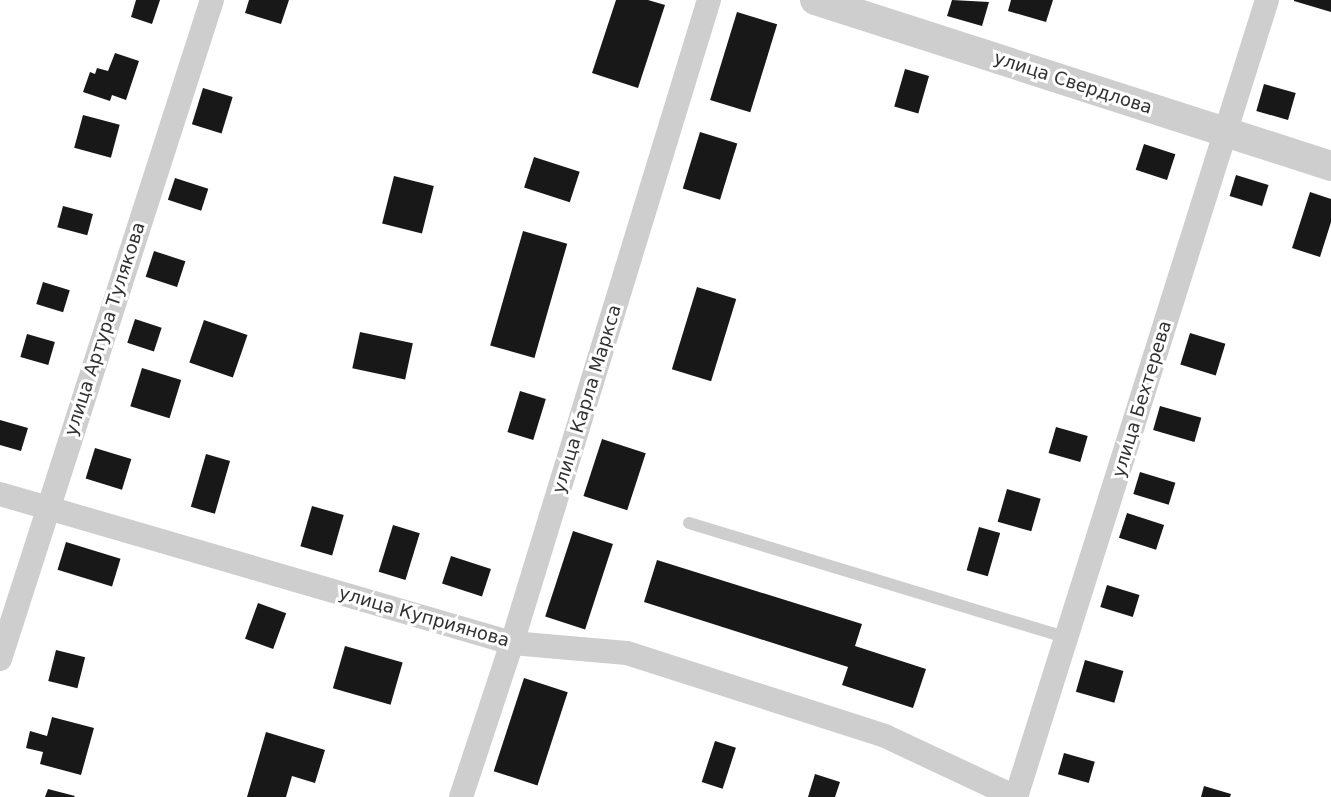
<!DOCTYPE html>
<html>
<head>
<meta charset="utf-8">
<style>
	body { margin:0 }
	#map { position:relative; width:1331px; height:797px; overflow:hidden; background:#fff; font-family:"DejaVu Sans",sans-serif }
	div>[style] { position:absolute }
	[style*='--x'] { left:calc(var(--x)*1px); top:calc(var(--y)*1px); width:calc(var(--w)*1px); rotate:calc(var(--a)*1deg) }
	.building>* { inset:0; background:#181818; transform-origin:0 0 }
	.service>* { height:12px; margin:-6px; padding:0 6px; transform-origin:6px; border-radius:6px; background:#cecece }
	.minor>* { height:24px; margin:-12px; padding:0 12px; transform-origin:12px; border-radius:12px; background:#cecece }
	.tertiary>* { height:30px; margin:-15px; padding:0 15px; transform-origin:15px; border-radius:15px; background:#cecece }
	span { translate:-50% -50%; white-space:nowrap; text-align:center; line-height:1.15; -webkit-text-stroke:6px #fff; paint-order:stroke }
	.street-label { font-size:18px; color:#313131 }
</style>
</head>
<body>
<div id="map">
	<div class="building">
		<i style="clip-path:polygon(136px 0,160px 0,152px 24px,131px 17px)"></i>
		<i style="clip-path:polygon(249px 0,289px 0,281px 24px,245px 13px)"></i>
		<i style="clip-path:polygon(616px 0,648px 0,665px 5px,638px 88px,592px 73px)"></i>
		<i style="clip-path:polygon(952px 0,989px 2px,982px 26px,947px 16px)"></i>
		<i style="clip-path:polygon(1011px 0,1053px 0,1046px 22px,1008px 11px)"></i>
		<i style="clip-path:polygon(1294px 0,1331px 0,1331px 12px,1294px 1px)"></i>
		<i style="left:737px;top:12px;width:42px;height:92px;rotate:17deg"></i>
		<i style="clip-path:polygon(115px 53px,139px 61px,126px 100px,112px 95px,110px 101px,83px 92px,90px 72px,95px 74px,97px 68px,108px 71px)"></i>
		<i style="left:905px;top:69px;width:25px;height:39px;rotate:16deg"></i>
		<i style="left:1264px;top:84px;width:33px;height:28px;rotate:16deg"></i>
		<i style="left:203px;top:88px;width:31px;height:38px;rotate:17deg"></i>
		<i style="left:83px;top:115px;width:38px;height:34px;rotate:15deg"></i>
		<i style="left:700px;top:132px;width:39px;height:59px;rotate:17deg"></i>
		<i style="left:1144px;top:144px;width:33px;height:27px;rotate:18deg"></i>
		<i style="left:534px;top:157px;width:48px;height:32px;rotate:18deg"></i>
		<i style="left:1236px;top:175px;width:34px;height:22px;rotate:17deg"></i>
		<i style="left:394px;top:176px;width:41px;height:49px;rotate:14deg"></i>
		<i style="left:175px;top:178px;width:35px;height:23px;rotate:18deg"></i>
		<i style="clip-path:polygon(1310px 192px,1331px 199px,1331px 222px,1320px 257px,1292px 248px)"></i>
		<i style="left:63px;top:206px;width:31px;height:22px;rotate:15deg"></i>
		<i style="left:523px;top:231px;width:46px;height:119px;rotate:16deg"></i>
		<i style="left:154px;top:251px;width:33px;height:27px;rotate:18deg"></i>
		<i style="left:43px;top:282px;width:28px;height:23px;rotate:17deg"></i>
		<i style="left:697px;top:287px;width:41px;height:86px;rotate:17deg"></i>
		<i style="left:135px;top:319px;width:28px;height:25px;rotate:18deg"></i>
		<i style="left:204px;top:320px;width:46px;height:45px;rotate:19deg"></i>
		<i style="left:360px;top:332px;width:54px;height:37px;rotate:12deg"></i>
		<i style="left:1190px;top:333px;width:37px;height:33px;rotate:17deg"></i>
		<i style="left:27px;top:334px;width:29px;height:24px;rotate:16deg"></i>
		<i style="left:142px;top:368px;width:41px;height:40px;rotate:17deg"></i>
		<i style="left:520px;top:391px;width:27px;height:43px;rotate:17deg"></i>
		<i style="left:1160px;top:406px;width:43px;height:25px;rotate:16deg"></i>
		<i style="clip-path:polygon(0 420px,28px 428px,21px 451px,0 445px)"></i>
		<i style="left:1056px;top:427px;width:33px;height:27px;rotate:16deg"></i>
		<i style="left:602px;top:439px;width:46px;height:60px;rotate:18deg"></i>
		<i style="left:95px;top:448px;width:38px;height:32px;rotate:17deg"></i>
		<i style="left:206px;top:454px;width:25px;height:55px;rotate:16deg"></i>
		<i style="left:1140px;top:472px;width:37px;height:23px;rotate:17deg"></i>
		<i style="left:1007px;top:489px;width:35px;height:34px;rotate:16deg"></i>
		<i style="left:312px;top:506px;width:33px;height:42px;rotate:16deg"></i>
		<i style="left:1127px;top:513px;width:39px;height:26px;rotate:18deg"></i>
		<i style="left:393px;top:525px;width:28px;height:49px;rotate:17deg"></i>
		<i style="left:979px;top:527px;width:22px;height:45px;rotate:16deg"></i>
		<i style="left:573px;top:531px;width:42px;height:90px;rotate:18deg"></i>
		<i style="left:66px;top:542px;width:57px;height:29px;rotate:17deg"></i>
		<i style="left:451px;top:556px;width:42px;height:29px;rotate:18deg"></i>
		<i style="clip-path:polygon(657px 560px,862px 624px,855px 646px,926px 669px,913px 708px,842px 685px,848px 667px,644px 602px)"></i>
		<i style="left:1107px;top:585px;width:34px;height:23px;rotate:17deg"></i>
		<i style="left:258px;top:603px;width:30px;height:38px;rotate:20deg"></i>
		<i style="left:345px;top:646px;width:60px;height:44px;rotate:16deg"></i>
		<i style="left:56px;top:650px;width:30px;height:32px;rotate:14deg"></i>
		<i style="left:1085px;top:660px;width:40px;height:33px;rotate:16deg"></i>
		<i style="left:524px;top:678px;width:46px;height:98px;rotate:18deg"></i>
		<i style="clip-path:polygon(52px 717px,94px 728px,81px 775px,40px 764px,43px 752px,26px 748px,30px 731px,47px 736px)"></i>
		<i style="clip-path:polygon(266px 732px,325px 750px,315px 783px,292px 776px,286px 797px,247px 797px)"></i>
		<i style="left:715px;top:741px;width:22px;height:43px;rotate:18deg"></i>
		<i style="left:1064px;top:753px;width:32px;height:22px;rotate:16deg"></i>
		<i style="clip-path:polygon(815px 774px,840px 782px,835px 797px,808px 797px)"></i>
		<i style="clip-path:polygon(1204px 786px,1231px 794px,1230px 797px,1201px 797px)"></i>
		<i style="clip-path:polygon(48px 789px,75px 796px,74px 797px,45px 797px)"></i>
	</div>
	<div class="service">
		<i style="--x:689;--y:523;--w:395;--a:16.9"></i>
	</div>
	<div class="minor">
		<i style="--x:0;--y:494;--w:533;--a:16.23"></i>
		<i style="--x:512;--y:643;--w:115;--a:5"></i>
		<i style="--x:627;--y:653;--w:271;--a:17.8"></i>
		<i style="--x:885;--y:736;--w:144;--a:25.1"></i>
		<i style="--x:0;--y:659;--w:692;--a:-72.17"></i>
		<i style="--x:461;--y:797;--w:162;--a:-71.7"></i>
		<i style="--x:512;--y:643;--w:673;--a:-72.97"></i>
		<i style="--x:1016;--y:797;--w:836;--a:-72.52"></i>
	</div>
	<div class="tertiary">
		<i style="--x:815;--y:0;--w:542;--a:17.83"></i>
	</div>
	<div class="street-label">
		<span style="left:1073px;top:83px;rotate:18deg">улица Свердлова</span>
		<span style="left:105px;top:329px;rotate:-72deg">улица Артура Тулякова</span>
		<span style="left:587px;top:399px;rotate:-73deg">улица Карла Маркса</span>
		<span style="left:1142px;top:399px;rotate:-73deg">улица Бехтерева</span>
		<span style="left:424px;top:617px;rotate:16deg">улица Куприянова</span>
	</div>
</div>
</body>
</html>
